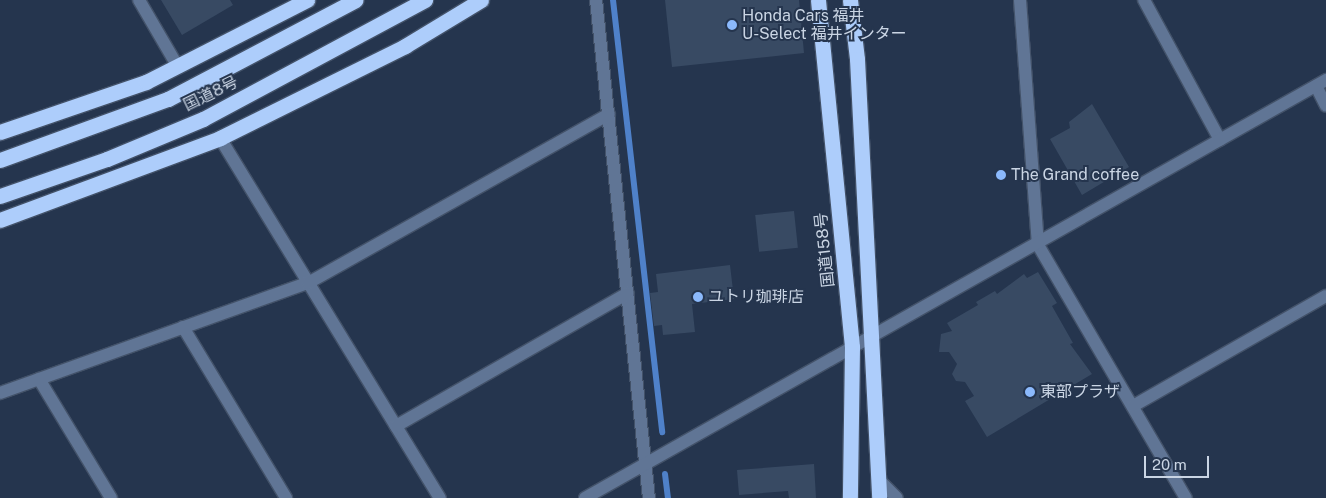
<!DOCTYPE html>
<html>
<head>
<meta charset="utf-8">
<style>
	body { margin:0 }
	#map { position:relative; width:1326px; height:498px; overflow:hidden; background:#25354e; font-family:"Public Sans","Noto Sans JP",sans-serif }
	div>[style] { position:absolute }
	[style*='--x'] { left:calc(var(--x)*1px); top:calc(var(--y)*1px); width:calc(var(--w)*1px); rotate:calc(var(--a)*1deg) }
	.stream>* { height:6px; margin:-3px; padding:0 3px; transform-origin:3px; border-radius:3px; background:#4f81c9 }
	.building>* { inset:0; background:#384a63; transform-origin:0 0 }
	.roads { filter:drop-shadow(1px 0 #435269) drop-shadow(-1px 0 #435269) drop-shadow(0 1px #435269) drop-shadow(0 -1px #435269) }
	.minor>* { height:12px; margin:-6px; padding:0 6px; transform-origin:6px; border-radius:6px; background:#607595 }
	.highway>* { height:15px; margin:-7.5px; padding:0 7.5px; transform-origin:7.5px; border-radius:7.5px; background:#adcdfb }
	.dots>* { width:14px; height:14px; translate:-50% -50%; box-sizing:border-box; border:2px solid #25354e; border-radius:50% }
	span { translate:-50% -50%; white-space:nowrap; text-align:center; line-height:1.15; -webkit-text-stroke:4px #25354e; paint-order:stroke }
	.poi-label { font-size:16px; color:#cad5e4 }
	.left { translate:0 -50%; text-align:left }
	.street-label { font-size:16px; color:#cad5e4 }
	.scale { position:absolute; left:1144px; top:456px; width:65px; height:22px; box-sizing:border-box; border:2px solid #cad5e4; border-top:0; padding-left:6px; font-size:15px; line-height:18px; white-space:nowrap; color:#cad5e4; -webkit-text-stroke:4px #25354e; paint-order:stroke }
</style>
</head>
<body>
<div id="map">
	<div class="stream">
		<i style="--x:613;--y:0;--w:435;--a:83.5"></i>
		<i style="--x:665;--y:474;--w:24;--a:83"></i>
	</div>
	<div class="building">
		<i style="clip-path:polygon(161px 0,230px 0,233px 5px,182px 35px)"></i>
		<i style="clip-path:polygon(665px 0,799px 0,804px 53px,672px 67px)"></i>
		<i style="clip-path:polygon(1092px 104px,1129px 167px,1082px 195px,1050px 139px,1070px 128px,1069px 122px)"></i>
		<i style="left:794px;top:211px;width:37px;height:39px;rotate:84deg"></i>
		<i style="clip-path:polygon(730px 265px,734px 299px,692px 304px,695px 332px,663px 335px,662px 325px,654px 326px,650px 293px,658px 292px,656px 274px)"></i>
		<i style="clip-path:polygon(1038px 272px,1057px 303px,1052px 306px,1073px 343px,1070px 344px,1092px 374px,987px 437px,965px 401px,974px 396px,965px 382px,956px 381px,952px 374px,957px 364px,949px 352px,939px 352px,941px 334px,952px 331px,947px 323px,978px 305px,976px 302px,995px 291px,997px 294px,1024px 274px,1027px 278px)"></i>
		<i style="clip-path:polygon(814px 464px,816px 498px,789px 498px,788px 491px,739px 495px,737px 470px)"></i>
	</div>
	<div class="roads">
		<div class="minor">
			<i style="--x:139;--y:0;--w:78;--a:59.8"></i>
			<i style="--x:596;--y:0;--w:501;--a:83.93"></i>
			<i style="--x:1020;--y:0;--w:246;--a:85.8"></i>
			<i style="--x:1038;--y:245;--w:293;--a:59.7"></i>
			<i style="--x:1144;--y:0;--w:159;--a:61.5"></i>
			<i style="--x:1316;--y:86;--w:22;--a:63"></i>
			<i style="--x:220;--y:138;--w:422;--a:58.6"></i>
			<i style="--x:183;--y:327;--w:200;--a:58.9"></i>
			<i style="--x:39;--y:379;--w:139;--a:58.8"></i>
			<i style="--x:0;--y:393;--w:327;--a:-19.7"></i>
			<i style="--x:308;--y:283;--w:345;--a:-29.3"></i>
			<i style="--x:1133;--y:406;--w:222;--a:-29.7"></i>
			<i style="--x:396;--y:426;--w:267;--a:-29.8"></i>
			<i style="--x:879;--y:480;--w:25;--a:45"></i>
			<i style="--x:585;--y:498;--w:851;--a:-29.43"></i>
		</div>
		<div class="highway">
			<i style="--x:818;--y:0;--w:349;--a:84.4"></i>
			<i style="--x:852;--y:347;--w:151;--a:90.8"></i>
			<i style="--x:850;--y:0;--w:59;--a:83.2"></i>
			<i style="--x:857;--y:59;--w:440;--a:87.1"></i>
			<i style="--x:0;--y:132;--w:154;--a:-18.9"></i>
			<i style="--x:146;--y:82;--w:181;--a:-27"></i>
			<i style="--x:0;--y:160;--w:179;--a:-20"></i>
			<i style="--x:168;--y:99;--w:212;--a:-27.8"></i>
			<i style="--x:0;--y:196;--w:113;--a:-19.1"></i>
			<i style="--x:107;--y:159;--w:104;--a:-22.6"></i>
			<i style="--x:203;--y:119;--w:252;--a:-28.2"></i>
			<i style="--x:0;--y:220;--w:235;--a:-20.4"></i>
			<i style="--x:220;--y:138;--w:207;--a:-26.4"></i>
			<i style="--x:405;--y:46;--w:89;--a:-31.2"></i>
		</div>
	</div>
	<div class="dots">
		<i style="left:732px;top:25px;background:#8bb9fc"></i>
		<i style="left:1001px;top:175px;background:#8bb9fc"></i>
		<i style="left:698px;top:297px;background:#8bb9fc"></i>
		<i style="left:1030px;top:392px;background:#8bb9fc"></i>
	</div>
	<div class="poi-label">
		<span class="left" style="left:742px;top:25px">Honda Cars 福井<br>U-Select 福井インター</span>
		<span class="left" style="left:1011px;top:175px">The Grand coffee</span>
		<span class="left" style="left:708px;top:297px">ユトリ珈琲店</span>
		<span class="left" style="left:1040px;top:392px">東部プラザ</span>
	</div>
	<div class="street-label">
		<span style="left:211px;top:94px;rotate:-26deg">国道8号</span>
		<span style="left:825px;top:250px;rotate:-96deg">国道158号</span>
	</div>
	<div class="scale">20 m</div>
</div>
</body>
</html>
